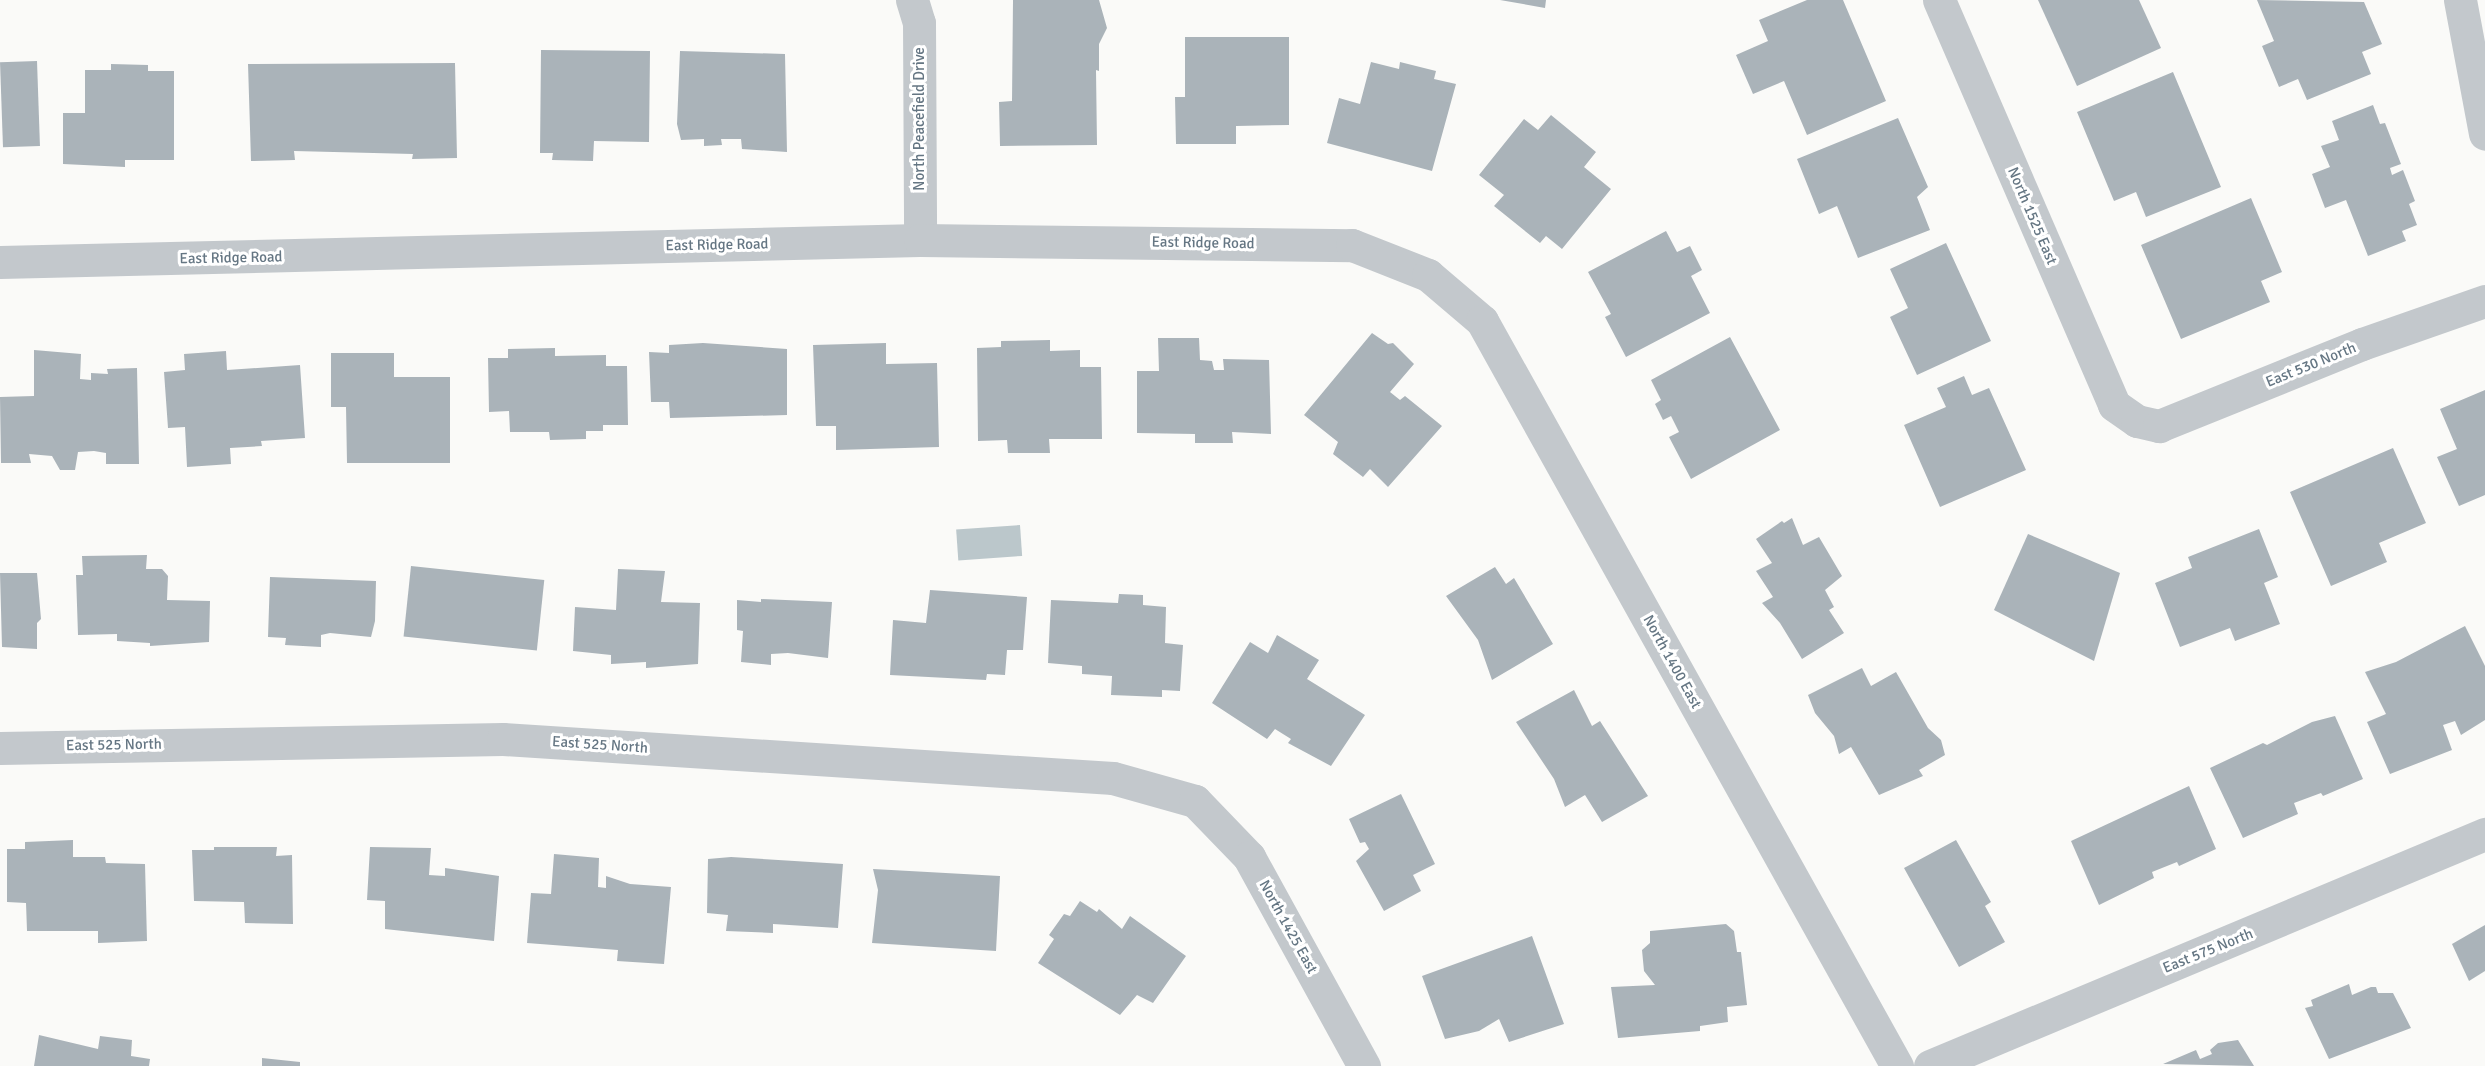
<!DOCTYPE html>
<html>
<head>
<meta charset="utf-8">
<style>
	body { margin:0 }
	#map { position:relative; width:2485px; height:1066px; overflow:hidden; background:#fafaf8; font-family:Signika,sans-serif }
	div>[style] { position:absolute }
	[style*='--x'] { left:calc(var(--x)*1px); top:calc(var(--y)*1px); width:calc(var(--w)*1px); rotate:calc(var(--a)*1deg) }
	.water>* { inset:0; background:#bbc7cb; transform-origin:0 0 }
	.building>* { inset:0; background:#aab3b9; transform-origin:0 0 }
	.minor>* { height:33px; margin:-16.5px; padding:0 16.5px; transform-origin:16.5px; border-radius:16.5px; background:#c3c8cc }
	span { translate:-50% -50%; white-space:nowrap; text-align:center; line-height:1.15; -webkit-text-stroke:6px #fff; paint-order:stroke }
	.street-label { font-size:15px; color:#657683 }
</style>
</head>
<body>
<div id="map">
	<div class="water">
		<i style="left:1020px;top:525px;width:31px;height:64px;rotate:86deg"></i>
	</div>
	<div class="building">
		<i style="clip-path:polygon(1013px 0,1099px 0,1107px 28px,1099px 44px,1099px 71px,1096px 70px,1097px 145px,1000px 146px,999px 102px,1012px 101px)"></i>
		<i style="clip-path:polygon(1500px 0,1546px 0,1545px 8px)"></i>
		<i style="clip-path:polygon(1807px 0,1843px 0,1886px 101px,1807px 135px,1784px 81px,1753px 94px,1736px 55px,1768px 41px,1759px 20px)"></i>
		<i style="clip-path:polygon(2038px 0,2139px 0,2161px 48px,2077px 86px)"></i>
		<i style="clip-path:polygon(2257px 0,2364px 2px,2382px 44px,2362px 52px,2371px 74px,2307px 100px,2298px 79px,2279px 87px,2262px 46px,2274px 41px)"></i>
		<i style="clip-path:polygon(1185px 37px,1289px 37px,1289px 125px,1236px 126px,1236px 144px,1176px 144px,1175px 97px,1185px 97px)"></i>
		<i style="clip-path:polygon(541px 50px,650px 51px,649px 142px,594px 141px,593px 161px,552px 160px,553px 153px,540px 153px)"></i>
		<i style="clip-path:polygon(680px 51px,785px 54px,787px 152px,742px 149px,741px 139px,721px 139px,722px 145px,704px 146px,704px 139px,681px 140px,677px 124px)"></i>
		<i style="left:37px;top:61px;width:85px;height:37px;rotate:88deg"></i>
		<i style="clip-path:polygon(1371px 62px,1399px 69px,1400px 62px,1436px 71px,1434px 79px,1456px 84px,1432px 171px,1327px 143px,1339px 98px,1360px 104px)"></i>
		<i style="clip-path:polygon(455px 63px,457px 158px,412px 159px,413px 154px,294px 151px,295px 160px,251px 161px,248px 64px)"></i>
		<i style="clip-path:polygon(111px 64px,148px 65px,148px 71px,174px 71px,174px 160px,125px 160px,125px 167px,63px 164px,63px 113px,85px 113px,85px 70px,111px 70px)"></i>
		<i style="clip-path:polygon(2173px 72px,2221px 187px,2146px 217px,2136px 192px,2114px 201px,2077px 112px)"></i>
		<i style="clip-path:polygon(2373px 105px,2380px 124px,2385px 123px,2401px 164px,2390px 168px,2392px 175px,2403px 170px,2415px 201px,2409px 204px,2417px 225px,2402px 231px,2406px 241px,2368px 256px,2346px 200px,2325px 208px,2312px 174px,2330px 167px,2321px 146px,2339px 140px,2332px 121px)"></i>
		<i style="clip-path:polygon(1551px 115px,1596px 152px,1584px 167px,1611px 189px,1562px 249px,1546px 236px,1540px 243px,1494px 206px,1504px 195px,1479px 175px,1524px 119px,1538px 130px)"></i>
		<i style="clip-path:polygon(1898px 118px,1928px 187px,1917px 197px,1930px 230px,1858px 258px,1837px 206px,1819px 214px,1797px 159px)"></i>
		<i style="clip-path:polygon(2251px 198px,2282px 272px,2261px 281px,2270px 302px,2181px 339px,2141px 245px)"></i>
		<i style="clip-path:polygon(1666px 231px,1677px 252px,1690px 246px,1702px 270px,1691px 276px,1710px 313px,1626px 357px,1605px 317px,1611px 314px,1588px 272px)"></i>
		<i style="clip-path:polygon(1946px 243px,1991px 341px,1917px 375px,1890px 317px,1908px 308px,1890px 269px)"></i>
		<i style="clip-path:polygon(1372px 333px,1388px 344px,1393px 343px,1414px 364px,1390px 392px,1400px 400px,1405px 396px,1442px 426px,1388px 487px,1370px 469px,1363px 477px,1333px 454px,1338px 442px,1304px 415px)"></i>
		<i style="clip-path:polygon(1730px 337px,1780px 430px,1691px 479px,1669px 437px,1679px 432px,1671px 416px,1663px 420px,1655px 404px,1661px 400px,1651px 380px)"></i>
		<i style="clip-path:polygon(1158px 338px,1199px 338px,1200px 360px,1212px 361px,1214px 370px,1224px 370px,1223px 359px,1269px 360px,1271px 434px,1232px 432px,1233px 443px,1195px 443px,1195px 434px,1137px 433px,1137px 371px,1159px 371px)"></i>
		<i style="clip-path:polygon(1050px 340px,1050px 351px,1080px 350px,1080px 367px,1101px 367px,1102px 439px,1049px 439px,1050px 453px,1008px 453px,1007px 440px,978px 441px,977px 348px,1001px 347px,1001px 341px)"></i>
		<i style="clip-path:polygon(703px 343px,787px 349px,787px 415px,670px 418px,669px 402px,651px 402px,649px 352px,669px 353px,669px 345px)"></i>
		<i style="clip-path:polygon(886px 343px,886px 364px,937px 363px,939px 447px,836px 450px,836px 426px,816px 426px,813px 345px)"></i>
		<i style="clip-path:polygon(555px 348px,555px 356px,606px 355px,606px 366px,627px 366px,628px 425px,603px 425px,603px 431px,586px 431px,586px 439px,550px 440px,549px 432px,510px 432px,509px 411px,489px 412px,488px 358px,508px 358px,508px 349px)"></i>
		<i style="clip-path:polygon(34px 350px,81px 354px,80px 379px,91px 380px,91px 373px,108px 374px,107px 369px,137px 368px,139px 464px,106px 464px,106px 453px,94px 451px,78px 452px,75px 470px,60px 470px,52px 456px,29px 454px,31px 463px,1px 463px,0 397px,34px 396px)"></i>
		<i style="clip-path:polygon(226px 351px,227px 370px,300px 365px,305px 438px,261px 441px,262px 446px,230px 448px,231px 464px,187px 467px,185px 427px,168px 428px,164px 372px,185px 370px,184px 354px)"></i>
		<i style="clip-path:polygon(331px 353px,394px 353px,394px 377px,450px 377px,450px 463px,347px 463px,346px 407px,331px 407px)"></i>
		<i style="clip-path:polygon(1964px 376px,1972px 395px,1989px 388px,2026px 470px,1940px 507px,1904px 425px,1946px 407px,1937px 388px)"></i>
		<i style="clip-path:polygon(2485px 390px,2485px 495px,2459px 506px,2437px 457px,2457px 449px,2440px 409px)"></i>
		<i style="clip-path:polygon(2393px 448px,2426px 523px,2379px 543px,2387px 562px,2331px 586px,2290px 492px)"></i>
		<i style="clip-path:polygon(1792px 518px,1803px 545px,1819px 537px,1842px 576px,1825px 590px,1834px 607px,1829px 610px,1844px 633px,1802px 659px,1780px 623px,1762px 603px,1773px 597px,1756px 571px,1772px 563px,1756px 539px,1782px 521px,1784px 523px)"></i>
		<i style="clip-path:polygon(2259px 529px,2278px 577px,2264px 583px,2280px 624px,2235px 641px,2230px 628px,2180px 647px,2155px 583px,2192px 568px,2188px 557px)"></i>
		<i style="clip-path:polygon(2028px 534px,2120px 573px,2094px 661px,1994px 610px)"></i>
		<i style="clip-path:polygon(147px 555px,146px 569px,162px 569px,168px 576px,167px 600px,210px 601px,209px 642px,150px 646px,150px 643px,117px 641px,117px 634px,78px 635px,76px 575px,83px 575px,82px 556px)"></i>
		<i style="left:411px;top:566px;width:134px;height:71px;rotate:6deg"></i>
		<i style="clip-path:polygon(1495px 567px,1506px 584px,1514px 578px,1553px 644px,1492px 680px,1478px 640px,1446px 596px)"></i>
		<i style="clip-path:polygon(618px 569px,665px 571px,661px 602px,700px 603px,698px 664px,646px 668px,646px 662px,611px 664px,611px 655px,573px 651px,575px 607px,616px 610px)"></i>
		<i style="clip-path:polygon(0 573px,37px 573px,41px 619px,37px 623px,37px 649px,2px 647px)"></i>
		<i style="clip-path:polygon(270px 577px,376px 581px,375px 621px,371px 637px,330px 633px,321px 635px,321px 647px,285px 645px,286px 638px,268px 637px)"></i>
		<i style="clip-path:polygon(930px 590px,1027px 597px,1023px 650px,1007px 650px,1005px 675px,987px 674px,986px 680px,890px 675px,893px 620px,926px 623px)"></i>
		<i style="clip-path:polygon(1119px 594px,1143px 595px,1143px 605px,1166px 607px,1165px 643px,1183px 645px,1180px 691px,1162px 690px,1162px 697px,1111px 695px,1112px 676px,1082px 674px,1082px 666px,1048px 663px,1051px 600px,1118px 603px)"></i>
		<i style="clip-path:polygon(761px 599px,832px 602px,828px 658px,788px 653px,771px 654px,771px 665px,741px 662px,743px 631px,737px 630px,737px 600px,761px 602px)"></i>
		<i style="clip-path:polygon(2465px 626px,2485px 666px,2485px 720px,2461px 735px,2455px 721px,2443px 725px,2452px 750px,2390px 774px,2367px 722px,2386px 714px,2365px 672px,2396px 662px)"></i>
		<i style="clip-path:polygon(1277px 635px,1319px 660px,1307px 679px,1365px 715px,1331px 766px,1288px 743px,1291px 739px,1275px 729px,1267px 739px,1212px 703px,1250px 642px,1268px 653px)"></i>
		<i style="clip-path:polygon(1862px 668px,1871px 686px,1896px 672px,1928px 728px,1941px 740px,1945px 755px,1919px 770px,1923px 776px,1879px 795px,1851px 747px,1839px 754px,1834px 736px,1815px 713px,1808px 695px)"></i>
		<i style="clip-path:polygon(1574px 690px,1592px 726px,1600px 721px,1648px 796px,1602px 822px,1585px 795px,1565px 807px,1554px 779px,1516px 722px)"></i>
		<i style="clip-path:polygon(2335px 716px,2363px 779px,2323px 796px,2321px 793px,2294px 803px,2298px 814px,2243px 838px,2210px 768px,2263px 743px,2267px 745px,2312px 722px)"></i>
		<i style="clip-path:polygon(2189px 786px,2216px 849px,2179px 866px,2177px 862px,2152px 872px,2154px 878px,2099px 905px,2071px 841px)"></i>
		<i style="clip-path:polygon(1401px 794px,1435px 864px,1413px 875px,1421px 891px,1384px 911px,1356px 861px,1369px 849px,1365px 842px,1360px 843px,1349px 819px)"></i>
		<i style="clip-path:polygon(73px 840px,73px 857px,105px 857px,106px 863px,145px 864px,147px 941px,98px 943px,98px 931px,27px 931px,26px 903px,7px 902px,7px 849px,25px 849px,25px 842px)"></i>
		<i style="clip-path:polygon(1956px 840px,1991px 902px,1985px 906px,2005px 942px,1959px 967px,1904px 868px)"></i>
		<i style="clip-path:polygon(214px 847px,277px 847px,276px 856px,292px 855px,293px 924px,245px 923px,244px 902px,194px 901px,192px 850px,214px 850px)"></i>
		<i style="clip-path:polygon(370px 847px,431px 848px,429px 875px,445px 876px,445px 868px,499px 876px,494px 941px,385px 929px,385px 901px,367px 900px)"></i>
		<i style="clip-path:polygon(554px 854px,599px 858px,598px 887px,606px 888px,606px 876px,630px 884px,671px 887px,664px 964px,617px 961px,618px 950px,527px 943px,531px 893px,551px 894px)"></i>
		<i style="clip-path:polygon(731px 857px,843px 864px,838px 928px,773px 924px,773px 933px,726px 931px,728px 915px,707px 913px,708px 859px)"></i>
		<i style="clip-path:polygon(873px 869px,1000px 876px,996px 951px,872px 943px,878px 890px)"></i>
		<i style="clip-path:polygon(1080px 901px,1097px 912px,1099px 909px,1122px 929px,1130px 916px,1186px 956px,1153px 1003px,1137px 995px,1120px 1015px,1038px 963px,1054px 939px,1049px 935px,1064px 914px,1070px 916px)"></i>
		<i style="clip-path:polygon(1726px 924px,1734px 931px,1737px 952px,1741px 952px,1747px 1005px,1727px 1007px,1728px 1022px,1700px 1026px,1700px 1031px,1618px 1038px,1611px 987px,1655px 985px,1644px 971px,1642px 950px,1650px 943px,1650px 931px)"></i>
		<i style="clip-path:polygon(2485px 925px,2485px 971px,2469px 981px,2452px 944px)"></i>
		<i style="clip-path:polygon(1532px 936px,1564px 1024px,1509px 1042px,1499px 1019px,1479px 1031px,1445px 1039px,1422px 976px)"></i>
		<i style="clip-path:polygon(2349px 984px,2352px 995px,2371px 987px,2376px 987px,2378px 993px,2393px 993px,2411px 1028px,2329px 1059px,2305px 1008px,2313px 1006px,2311px 1000px)"></i>
		<i style="clip-path:polygon(39px 1035px,98px 1049px,100px 1036px,132px 1040px,131px 1056px,150px 1059px,149px 1066px,34px 1066px)"></i>
		<i style="clip-path:polygon(2238px 1040px,2254px 1066px,2163px 1064px,2196px 1050px,2200px 1059px,2212px 1054px,2210px 1050px,2218px 1043px)"></i>
		<i style="clip-path:polygon(262px 1058px,300px 1062px,300px 1066px,262px 1066px)"></i>
	</div>
	<div class="minor">
		<i style="--x:912;--y:0;--w:24;--a:73"></i>
		<i style="--x:919;--y:23;--w:217;--a:89.7"></i>
		<i style="--x:1939;--y:0;--w:441;--a:66.6"></i>
		<i style="--x:2114;--y:405;--w:28;--a:35"></i>
		<i style="--x:2137;--y:421;--w:23;--a:13"></i>
		<i style="--x:2159;--y:426;--w:219;--a:-22"></i>
		<i style="--x:2362;--y:344;--w:130;--a:-19.3"></i>
		<i style="--x:2460;--y:0;--w:136;--a:79.4"></i>
		<i style="--x:0;--y:262;--w:920;--a:-1.37"></i>
		<i style="--x:920;--y:240;--w:432;--a:0.7"></i>
		<i style="--x:1352;--y:245;--w:82;--a:21.5"></i>
		<i style="--x:1428;--y:275;--w:71;--a:40.4"></i>
		<i style="--x:1482;--y:321;--w:853;--a:60.88"></i>
		<i style="--x:0;--y:748;--w:503;--a:-1.03"></i>
		<i style="--x:503;--y:739;--w:611;--a:3.66"></i>
		<i style="--x:1113;--y:778;--w:85;--a:15.7"></i>
		<i style="--x:1195;--y:801;--w:78;--a:46"></i>
		<i style="--x:1249;--y:857;--w:239;--a:61.2"></i>
		<i style="--x:1930;--y:1066;--w:602;--a:-22.69"></i>
	</div>
	<div class="street-label">
		<span style="left:920px;top:119px;rotate:-90deg">North Peacefield Drive</span>
		<span style="left:2032px;top:216px;rotate:67deg">North 1525 East</span>
		<span style="left:1203px;top:243px;rotate:1deg">East Ridge Road</span>
		<span style="left:717px;top:245px;rotate:-1deg">East Ridge Road</span>
		<span style="left:231px;top:258px;rotate:-1deg">East Ridge Road</span>
		<span style="left:2311px;top:365px;rotate:-22deg">East 530 North</span>
		<span style="left:1672px;top:662px;rotate:61deg">North 1400 East</span>
		<span style="left:114px;top:745px;rotate:-1deg">East 525 North</span>
		<span style="left:600px;top:745px;rotate:4deg">East 525 North</span>
		<span style="left:1288px;top:927px;rotate:61deg">North 1425 East</span>
		<span style="left:2208px;top:951px;rotate:-22deg">East 575 North</span>
	</div>
</div>
</body>
</html>
